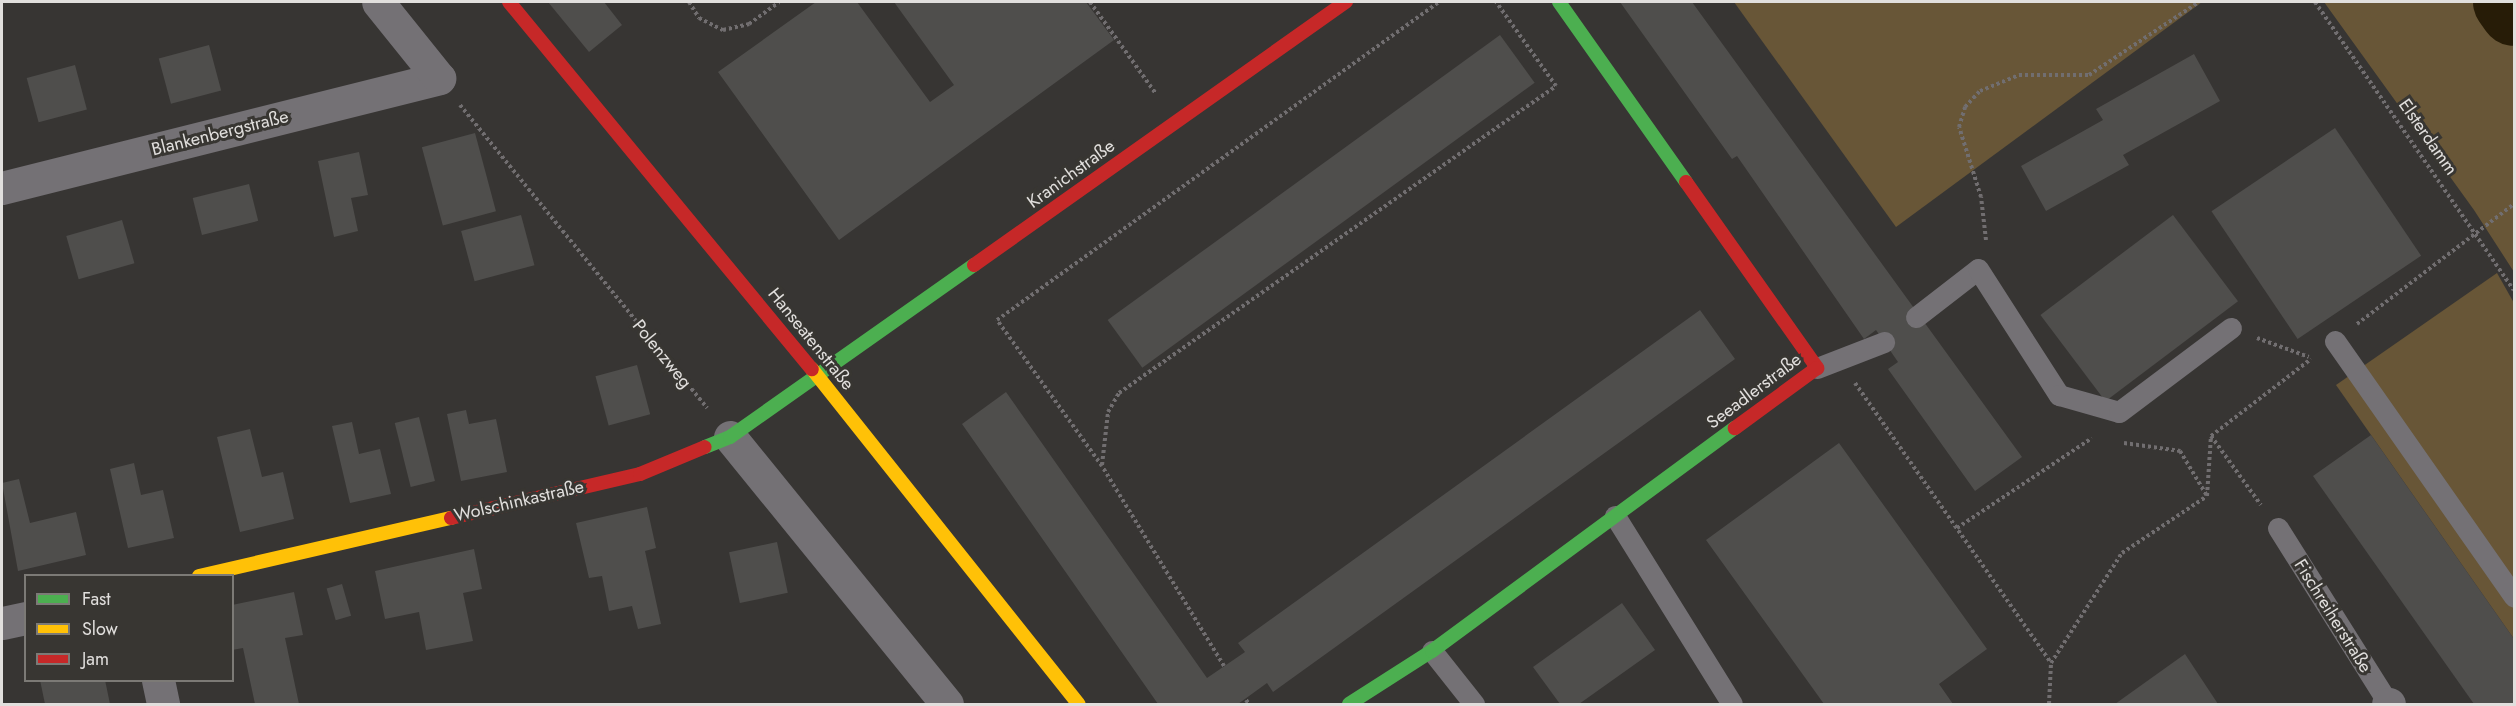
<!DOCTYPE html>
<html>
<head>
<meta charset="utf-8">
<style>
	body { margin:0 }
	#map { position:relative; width:2516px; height:706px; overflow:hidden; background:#373533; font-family:Jost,sans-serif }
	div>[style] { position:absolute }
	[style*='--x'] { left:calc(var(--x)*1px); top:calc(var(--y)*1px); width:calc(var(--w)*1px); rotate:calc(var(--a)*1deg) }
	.green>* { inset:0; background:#685637 }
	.river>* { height:68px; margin:-34px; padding:0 34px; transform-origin:34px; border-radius:34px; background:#271c07 }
	.building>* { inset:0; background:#4f4e4c; transform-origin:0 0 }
	.path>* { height:4px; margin-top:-2px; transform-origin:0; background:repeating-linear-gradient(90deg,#716e70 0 3px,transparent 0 6px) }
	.lane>* { height:21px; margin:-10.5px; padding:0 10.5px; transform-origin:10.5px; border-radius:10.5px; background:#747175 }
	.street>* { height:33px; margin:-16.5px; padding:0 16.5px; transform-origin:16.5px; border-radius:16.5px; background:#747175 }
	.fast>* { height:14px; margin:-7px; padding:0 7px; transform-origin:7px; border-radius:7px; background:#4caf50 }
	.slow>* { height:14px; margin:-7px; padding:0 7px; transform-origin:7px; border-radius:7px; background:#ffc107 }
	.jam>* { height:14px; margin:-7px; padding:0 7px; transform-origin:7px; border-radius:7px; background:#c62828 }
	span { translate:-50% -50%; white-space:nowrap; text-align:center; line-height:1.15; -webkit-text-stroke:6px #383632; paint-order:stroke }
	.street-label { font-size:18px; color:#e1dfdd }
	.frame { position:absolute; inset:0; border:3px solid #e1dfdd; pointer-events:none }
	.legend { position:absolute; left:24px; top:574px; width:210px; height:108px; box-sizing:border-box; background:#383632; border:2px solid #7c7a76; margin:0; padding:8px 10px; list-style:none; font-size:18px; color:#e1dfdd }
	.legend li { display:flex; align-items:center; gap:12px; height:30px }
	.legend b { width:30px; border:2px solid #7c7a76 }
</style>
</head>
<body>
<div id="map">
	<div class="green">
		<i style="clip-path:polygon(1734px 2px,2202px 2px,1896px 227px)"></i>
		<i style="clip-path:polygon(2324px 2px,2514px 2px,2514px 272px,2474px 210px)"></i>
		<i style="clip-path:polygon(2497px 273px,2514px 303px,2514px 639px,2336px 385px)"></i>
	</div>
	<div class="river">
		<i style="--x:2507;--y:2;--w:12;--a:55"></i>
	</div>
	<div class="building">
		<i style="clip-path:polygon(548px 2px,604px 2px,622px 25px,589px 52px)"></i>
		<i style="clip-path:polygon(816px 2px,857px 2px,930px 102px,954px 85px,894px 2px,1086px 2px,1114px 40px,839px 240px,718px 72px)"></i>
		<i style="clip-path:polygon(1620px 2px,1692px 2px,2022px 457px,1975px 491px,1888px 369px,1898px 362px,1876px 330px,1864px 339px,1737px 156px,1732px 159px)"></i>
		<i style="left:1500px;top:35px;width:59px;height:485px;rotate:54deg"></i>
		<i style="left:209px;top:45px;width:47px;height:52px;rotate:75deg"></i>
		<i style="clip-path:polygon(2194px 54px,2220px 101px,2123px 155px,2129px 165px,2046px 211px,2021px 166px,2103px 120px,2096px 109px)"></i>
		<i style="left:75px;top:65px;width:46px;height:50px;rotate:75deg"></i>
		<i style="left:2335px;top:128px;width:154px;height:149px;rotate:56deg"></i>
		<i style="left:475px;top:133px;width:81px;height:55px;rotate:75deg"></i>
		<i style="clip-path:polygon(359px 152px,368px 195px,351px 198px,358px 231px,334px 237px,318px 161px)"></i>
		<i style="left:249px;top:184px;width:38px;height:58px;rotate:76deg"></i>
		<i style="left:521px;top:215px;width:52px;height:62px;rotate:75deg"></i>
		<i style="left:2173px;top:215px;width:108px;height:166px;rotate:53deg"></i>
		<i style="left:122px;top:220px;width:45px;height:58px;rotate:74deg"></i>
		<i style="clip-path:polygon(1700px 310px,1735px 359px,1273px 692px,1267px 683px,1238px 704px,1158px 704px,962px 424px,1006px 392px,1207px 678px,1245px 652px,1238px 643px)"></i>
		<i style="left:637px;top:365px;width:51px;height:43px;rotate:75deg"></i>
		<i style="clip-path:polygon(466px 410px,469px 424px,496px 419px,507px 472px,461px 481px,447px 414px)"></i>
		<i style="left:419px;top:417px;width:66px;height:25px;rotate:76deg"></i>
		<i style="clip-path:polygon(352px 422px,359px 454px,380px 449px,391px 494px,350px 503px,332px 426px)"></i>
		<i style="clip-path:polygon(250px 429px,262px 477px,283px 472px,294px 519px,240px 532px,217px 437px)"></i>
		<i style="clip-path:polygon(2371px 435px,2514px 639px,2514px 704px,2474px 704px,2313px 476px)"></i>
		<i style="clip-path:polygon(1839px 443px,1987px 649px,1939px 684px,1953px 704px,1824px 704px,1706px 540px)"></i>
		<i style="clip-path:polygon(134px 463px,141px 495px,163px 490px,174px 538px,128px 548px,110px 469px)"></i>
		<i style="clip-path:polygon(19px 479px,30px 523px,76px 512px,86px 555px,18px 571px,2px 483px)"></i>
		<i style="clip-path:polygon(647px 507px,656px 548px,645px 551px,661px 624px,638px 629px,632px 606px,609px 611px,602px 576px,589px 578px,576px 523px)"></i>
		<i style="left:777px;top:542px;width:52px;height:49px;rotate:78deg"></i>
		<i style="clip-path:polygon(474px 549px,482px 589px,463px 593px,473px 641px,426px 650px,419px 612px,385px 619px,375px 571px)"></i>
		<i style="left:342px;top:584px;width:33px;height:16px;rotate:74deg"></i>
		<i style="clip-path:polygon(294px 592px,303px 635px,285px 638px,299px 704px,255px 704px,243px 648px,232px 650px,232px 605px)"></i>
		<i style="clip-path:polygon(1622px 603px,1655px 650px,1579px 704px,1560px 704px,1533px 667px)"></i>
		<i style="clip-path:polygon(2185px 654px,2218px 704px,2115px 704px)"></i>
		<i style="clip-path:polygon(40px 680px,105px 680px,110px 704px,45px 704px)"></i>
	</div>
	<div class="path">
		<i style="--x:689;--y:2;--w:19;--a:58"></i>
		<i style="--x:699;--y:18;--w:27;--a:27"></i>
		<i style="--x:723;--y:30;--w:27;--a:-13"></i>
		<i style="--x:749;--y:24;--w:37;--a:-36"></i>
		<i style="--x:1090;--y:2;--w:113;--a:54.3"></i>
		<i style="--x:2315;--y:2;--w:350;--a:55.4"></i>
		<i style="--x:460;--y:105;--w:391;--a:50.8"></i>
		<i style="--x:1986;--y:240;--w:43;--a:-96.6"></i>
		<i style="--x:1981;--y:197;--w:73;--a:-107.4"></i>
		<i style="--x:1959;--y:127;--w:21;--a:-73"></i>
		<i style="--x:1965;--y:107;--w:22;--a:-47"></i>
		<i style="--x:1980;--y:91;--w:42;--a:-22.3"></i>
		<i style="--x:2019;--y:75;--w:70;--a:0"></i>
		<i style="--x:2089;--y:75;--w:132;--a:-33.6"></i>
		<i style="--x:2357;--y:324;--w:198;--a:-37.4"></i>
		<i style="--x:2257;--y:338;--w:55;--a:20.1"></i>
		<i style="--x:1855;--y:383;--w:342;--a:55"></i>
		<i style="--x:2211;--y:436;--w:85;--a:54.1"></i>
		<i style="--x:2124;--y:443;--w:57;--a:8.1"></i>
		<i style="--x:2180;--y:451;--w:52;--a:59"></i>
		<i style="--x:1102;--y:465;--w:53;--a:-83.5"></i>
		<i style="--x:1108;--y:412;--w:22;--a:-60"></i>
		<i style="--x:1119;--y:393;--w:534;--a:-35.09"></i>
		<i style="--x:1556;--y:86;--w:103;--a:-125.5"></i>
		<i style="--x:1957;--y:528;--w:162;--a:-33.7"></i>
		<i style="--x:1224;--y:666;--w:234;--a:-121.4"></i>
		<i style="--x:1102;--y:466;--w:180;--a:-125.7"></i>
		<i style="--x:997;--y:320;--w:545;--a:-35.73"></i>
		<i style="--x:1246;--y:700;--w:5;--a:53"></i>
		<i style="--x:2049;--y:704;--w:41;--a:-87.2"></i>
		<i style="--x:2051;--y:663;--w:131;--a:-57.2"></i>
		<i style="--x:2122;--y:553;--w:102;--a:-33.8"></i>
		<i style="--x:2207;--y:496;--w:60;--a:-86.2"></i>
		<i style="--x:2211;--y:436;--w:126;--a:-37.6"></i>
	</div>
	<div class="lane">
		<i style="--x:1916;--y:317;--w:78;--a:-37.7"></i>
		<i style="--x:1978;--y:269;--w:150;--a:57.3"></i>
		<i style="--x:2059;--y:395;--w:62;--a:15.8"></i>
		<i style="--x:2119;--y:412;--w:140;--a:-36.9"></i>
		<i style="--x:2335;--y:341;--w:312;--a:55"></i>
		<i style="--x:1817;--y:368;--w:72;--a:-21.2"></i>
		<i style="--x:1615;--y:516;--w:221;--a:58.1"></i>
		<i style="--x:2278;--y:528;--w:208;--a:57.8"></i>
		<i style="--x:1432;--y:651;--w:68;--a:51.6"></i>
	</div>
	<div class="street">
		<i style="--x:2;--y:188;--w:451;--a:-14.1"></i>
		<i style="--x:439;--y:78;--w:97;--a:-128.8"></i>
		<i style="--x:730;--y:437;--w:344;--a:50.9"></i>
		<i style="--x:2;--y:623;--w:25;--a:-12"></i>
		<i style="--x:158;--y:680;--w:25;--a:78"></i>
		<i style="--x:2388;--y:704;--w:1;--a:0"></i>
	</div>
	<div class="fast">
		<i style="--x:1559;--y:2;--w:220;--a:54.8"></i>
		<i style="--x:705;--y:447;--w:27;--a:-22"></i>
		<i style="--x:730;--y:437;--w:299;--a:-35.2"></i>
		<i style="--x:1349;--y:704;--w:98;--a:-32.6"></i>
		<i style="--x:1432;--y:651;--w:376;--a:-36.4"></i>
	</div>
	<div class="slow">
		<i style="--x:812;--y:369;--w:428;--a:51.5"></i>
		<i style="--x:199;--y:576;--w:259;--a:-13"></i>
	</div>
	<div class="jam">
		<i style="--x:509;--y:2;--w:476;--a:50.5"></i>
		<i style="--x:1686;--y:182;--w:228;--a:54.8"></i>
		<i style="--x:1817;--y:368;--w:102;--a:143.8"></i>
		<i style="--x:974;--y:265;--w:456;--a:-35.3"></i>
		<i style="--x:451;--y:518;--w:194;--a:-13.1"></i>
		<i style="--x:640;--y:474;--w:70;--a:-22.6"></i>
	</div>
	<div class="street-label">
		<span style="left:220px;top:133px;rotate:-14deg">Blankenbergstraße</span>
		<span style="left:2428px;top:137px;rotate:55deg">Elsterdamm</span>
		<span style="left:1071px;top:174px;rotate:-36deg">Kranichstraße</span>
		<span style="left:811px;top:339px;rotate:51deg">Hanseatenstraße</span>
		<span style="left:662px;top:354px;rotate:51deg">Polenzweg</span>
		<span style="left:1754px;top:391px;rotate:-37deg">Seeadlerstraße</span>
		<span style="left:519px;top:501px;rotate:-13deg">Wolschinkastraße</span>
		<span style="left:2333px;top:616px;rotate:58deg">Fischreiherstraße</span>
	</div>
	<div class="frame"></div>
	<ul class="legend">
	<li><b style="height:8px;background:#4caf50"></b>Fast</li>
	<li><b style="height:8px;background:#ffc107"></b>Slow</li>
	<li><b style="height:8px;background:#c62828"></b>Jam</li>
	</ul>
</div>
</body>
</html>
